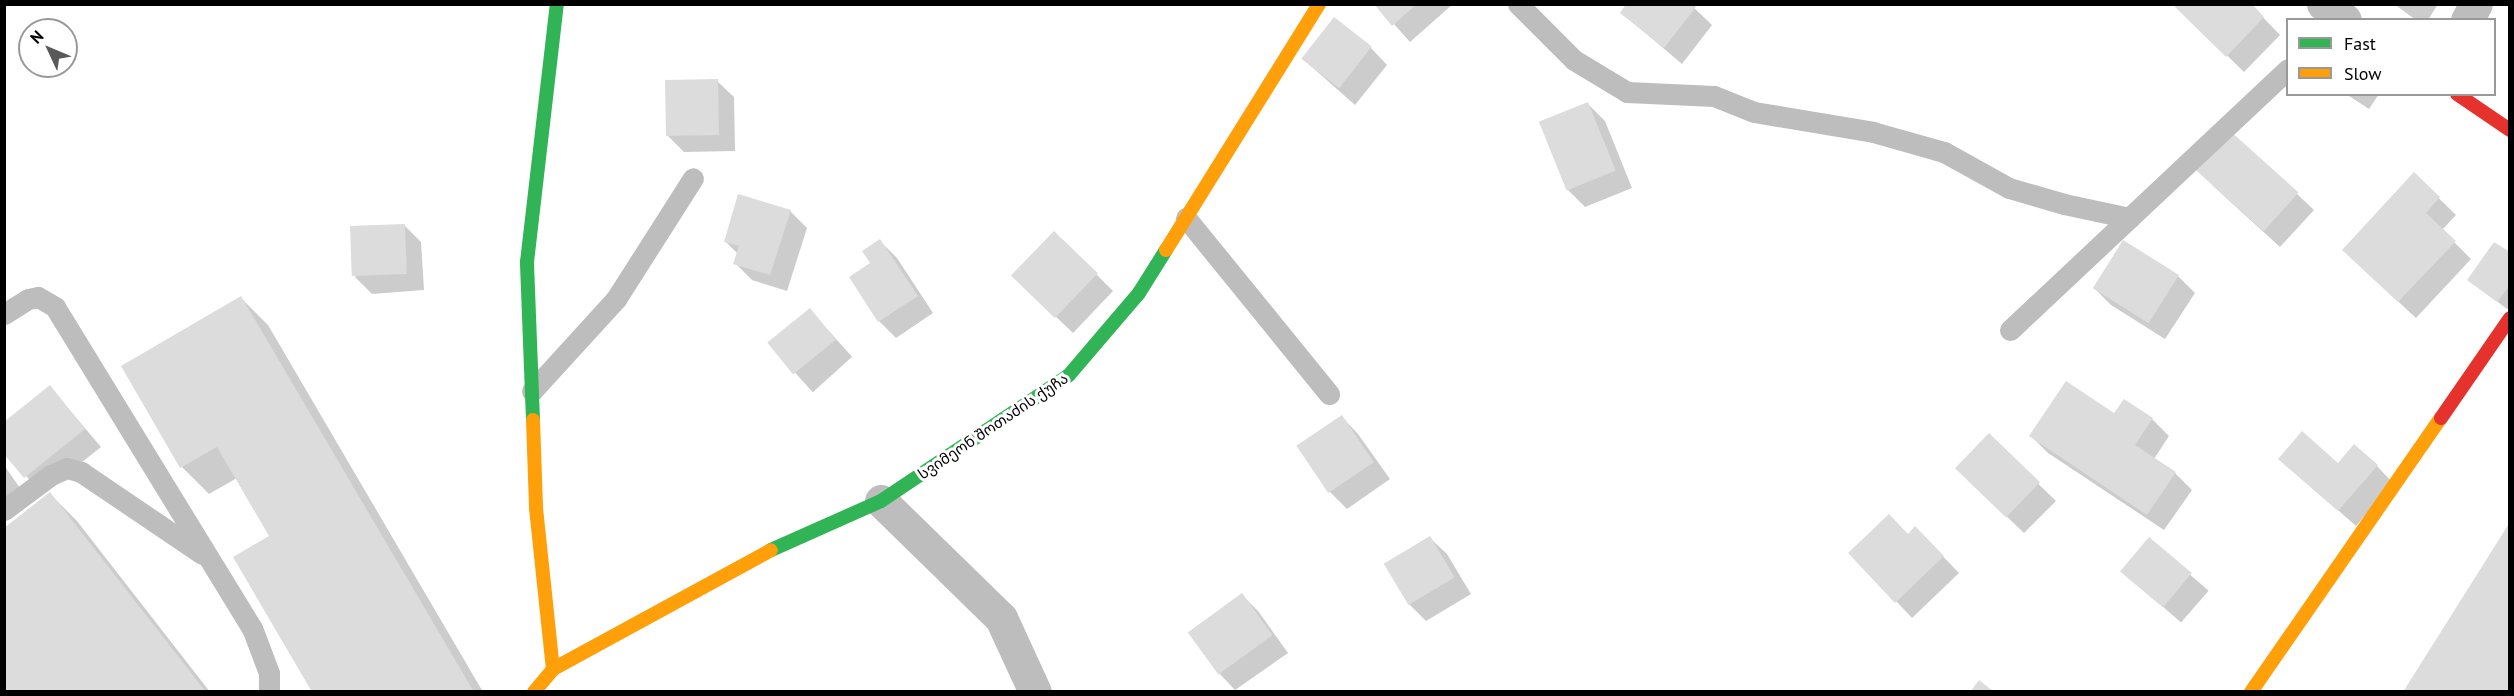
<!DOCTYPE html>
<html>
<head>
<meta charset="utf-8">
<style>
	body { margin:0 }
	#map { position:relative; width:2514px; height:696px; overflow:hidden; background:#fff; font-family:"PT Sans","Noto Sans Georgian",sans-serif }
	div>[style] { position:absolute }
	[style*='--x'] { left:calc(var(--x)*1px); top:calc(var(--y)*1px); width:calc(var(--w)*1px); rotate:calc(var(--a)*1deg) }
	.shadow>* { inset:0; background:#0003; transform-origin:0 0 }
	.building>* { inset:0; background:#dcdcdc; transform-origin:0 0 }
	.lane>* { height:21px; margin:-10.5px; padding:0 10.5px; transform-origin:10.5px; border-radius:10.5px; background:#bdbdbd }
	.street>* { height:33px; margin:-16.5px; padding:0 16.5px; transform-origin:16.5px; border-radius:16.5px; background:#bdbdbd }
	.fast>* { height:14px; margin:-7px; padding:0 7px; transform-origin:7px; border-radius:7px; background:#30b455 }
	.slow>* { height:14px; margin:-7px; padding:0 7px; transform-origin:7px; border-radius:7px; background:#ff9f0a }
	.jam>* { height:14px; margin:-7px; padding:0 7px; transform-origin:7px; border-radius:7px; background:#e5322d }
	span { translate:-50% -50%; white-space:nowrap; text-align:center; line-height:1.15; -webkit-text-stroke:6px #fff; paint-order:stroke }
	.street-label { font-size:15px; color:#000 }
	.frame { position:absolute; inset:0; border:6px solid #000; pointer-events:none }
	.legend { position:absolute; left:2286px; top:18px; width:210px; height:78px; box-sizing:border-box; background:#fff; border:2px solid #999; margin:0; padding:8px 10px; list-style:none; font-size:18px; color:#000 }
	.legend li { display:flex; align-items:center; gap:12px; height:30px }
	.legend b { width:30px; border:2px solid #999 }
	.north { position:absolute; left:18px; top:18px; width:60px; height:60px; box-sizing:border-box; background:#fff; border:2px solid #999; border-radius:50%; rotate:314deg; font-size:16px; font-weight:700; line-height:24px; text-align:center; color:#000 }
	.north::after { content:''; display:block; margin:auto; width:21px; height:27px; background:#595959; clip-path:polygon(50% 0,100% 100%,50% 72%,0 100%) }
</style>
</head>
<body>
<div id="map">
	<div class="shadow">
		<i style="clip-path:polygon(1376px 4px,1453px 4px,1410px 42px)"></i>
		<i style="clip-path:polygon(1690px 4px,1712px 25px,1682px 64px,1622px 13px)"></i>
		<i style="clip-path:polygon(2174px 4px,2250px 4px,2280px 35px,2244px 72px)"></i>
		<i style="clip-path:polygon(2394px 4px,2438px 4px,2428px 20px,2416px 20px)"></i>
		<i style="clip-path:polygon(1371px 48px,1387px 65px,1355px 105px,1303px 59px)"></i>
		<i style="clip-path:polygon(717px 81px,734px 97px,735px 151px,684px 152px,667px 135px)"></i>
		<i style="clip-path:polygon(2346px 94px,2379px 94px,2369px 109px)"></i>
		<i style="clip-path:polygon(1588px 104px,1605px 121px,1632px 188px,1585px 207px,1568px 190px)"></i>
		<i style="clip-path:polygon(2414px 174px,2456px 215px,2442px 230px,2471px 259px,2416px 318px,2361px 267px)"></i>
		<i style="clip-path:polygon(2212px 185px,2297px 194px,2314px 210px,2280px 247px)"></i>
		<i style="clip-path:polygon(790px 211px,807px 228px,787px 291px,752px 280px,735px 263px,738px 254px,725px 241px)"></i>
		<i style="clip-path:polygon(404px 225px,421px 242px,424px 290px,372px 294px,355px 277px)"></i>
		<i style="clip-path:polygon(880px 241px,897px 258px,933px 313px,896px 338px,879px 321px,851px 278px,872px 264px)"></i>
		<i style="clip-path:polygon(2510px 254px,2510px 305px,2507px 309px,2469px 280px)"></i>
		<i style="clip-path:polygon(1096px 274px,1113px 291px,1073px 333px,1030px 292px)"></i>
		<i style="clip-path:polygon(2178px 276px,2195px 293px,2165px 339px,2111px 305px,2094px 288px)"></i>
		<i style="clip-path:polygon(241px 298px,268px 325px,483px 692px,313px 692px,271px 537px,237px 478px,209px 494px,182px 467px)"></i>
		<i style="left:810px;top:310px;width:63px;height:53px;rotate:48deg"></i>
		<i style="clip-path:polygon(50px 387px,101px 447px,42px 494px,4px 451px)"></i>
		<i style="clip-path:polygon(2114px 415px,2152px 419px,2169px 436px,2154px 459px,2175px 473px,2192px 490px,2164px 530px,2048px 453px,2031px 436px)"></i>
		<i style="clip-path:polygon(1342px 417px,1358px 434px,1390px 479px,1347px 509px,1330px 492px,1298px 447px)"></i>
		<i style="clip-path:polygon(1989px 436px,2056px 501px,2024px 533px,1974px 485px)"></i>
		<i style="clip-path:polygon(2280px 459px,2377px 466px,2393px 483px,2356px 526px)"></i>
		<i style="clip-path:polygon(4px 465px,27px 498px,4px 515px)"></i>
		<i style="clip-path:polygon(50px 494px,77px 521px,210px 692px,4px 692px)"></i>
		<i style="clip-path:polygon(1908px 536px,1932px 545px,1959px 573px,1912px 618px,1896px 601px)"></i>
		<i style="clip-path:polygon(1430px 538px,1447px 554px,1471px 594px,1426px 621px,1409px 604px)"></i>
		<i style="left:2149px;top:539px;width:79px;height:42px;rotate:41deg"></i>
		<i style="clip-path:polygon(1242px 595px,1258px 611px,1288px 653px,1235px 690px,1219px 673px)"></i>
	</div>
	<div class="building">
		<i style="clip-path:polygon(1374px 4px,1417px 4px,1392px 26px)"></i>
		<i style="clip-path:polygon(1626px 4px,1692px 4px,1696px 7px,1664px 48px,1620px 13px)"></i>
		<i style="clip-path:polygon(2172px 4px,2252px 4px,2264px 17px,2226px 57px)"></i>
		<i style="left:1334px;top:17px;width:48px;height:53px;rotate:38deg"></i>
		<i style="left:718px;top:79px;width:56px;height:53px;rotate:89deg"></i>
		<i style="left:1588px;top:102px;width:74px;height:53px;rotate:68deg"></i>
		<i style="left:2228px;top:129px;width:95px;height:52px;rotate:42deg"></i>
		<i style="clip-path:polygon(2414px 172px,2440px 197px,2426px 213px,2456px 241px,2398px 302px,2342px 250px)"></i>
		<i style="clip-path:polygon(738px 194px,791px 210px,770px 275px,733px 264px,739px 246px,724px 242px)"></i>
		<i style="left:405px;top:224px;width:50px;height:55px;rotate:88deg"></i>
		<i style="left:1054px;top:231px;width:61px;height:62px;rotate:44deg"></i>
		<i style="clip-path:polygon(880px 239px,918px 296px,878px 322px,849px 277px,870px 263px,862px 251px)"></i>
		<i style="left:2123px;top:240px;width:66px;height:57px;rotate:32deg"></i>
		<i style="clip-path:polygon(2494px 242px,2510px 252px,2510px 285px,2497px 302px,2467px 280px)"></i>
		<i style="clip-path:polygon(241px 296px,474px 692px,312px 692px,233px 557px,269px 536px,217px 447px,180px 468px,121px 366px)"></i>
		<i style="left:810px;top:308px;width:41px;height:55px;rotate:51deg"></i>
		<i style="clip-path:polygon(2066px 381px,2114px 413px,2124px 399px,2153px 418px,2135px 445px,2176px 472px,2147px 515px,2029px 436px)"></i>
		<i style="clip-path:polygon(50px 385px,85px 429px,24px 478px,4px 454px,4px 422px)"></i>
		<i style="left:1342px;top:415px;width:57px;height:55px;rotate:56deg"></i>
		<i style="clip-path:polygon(2302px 431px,2338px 463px,2354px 444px,2378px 465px,2338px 511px,2278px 459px)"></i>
		<i style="left:1989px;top:433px;width:71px;height:49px;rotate:44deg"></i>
		<i style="clip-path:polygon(50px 492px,206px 692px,4px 692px,4px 528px)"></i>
		<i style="clip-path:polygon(1889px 514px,1908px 534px,1915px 526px,1944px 556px,1895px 603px,1848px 553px)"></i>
		<i style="clip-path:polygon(2510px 522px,2510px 692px,2403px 692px)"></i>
		<i style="left:1430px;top:536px;width:48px;height:54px;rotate:59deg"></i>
		<i style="left:2149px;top:537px;width:56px;height:45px;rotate:40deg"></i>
		<i style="left:1242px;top:593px;width:52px;height:67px;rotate:54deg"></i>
		<i style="clip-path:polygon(1979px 680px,1994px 692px,1970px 692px)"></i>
	</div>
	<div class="lane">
		<i style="--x:1518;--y:4;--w:79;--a:45"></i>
		<i style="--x:1574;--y:60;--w:62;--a:31.1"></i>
		<i style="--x:1627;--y:92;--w:87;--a:2.6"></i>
		<i style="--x:1714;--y:96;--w:43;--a:21.8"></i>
		<i style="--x:1754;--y:112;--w:121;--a:9.5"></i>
		<i style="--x:1873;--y:132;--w:74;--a:15.7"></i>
		<i style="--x:1944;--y:152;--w:74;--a:29"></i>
		<i style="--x:2009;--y:188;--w:57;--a:16.2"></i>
		<i style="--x:2064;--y:204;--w:67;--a:12"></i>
		<i style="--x:1186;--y:218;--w:227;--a:50.9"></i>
		<i style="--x:4;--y:314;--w:28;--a:-32"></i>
		<i style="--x:28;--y:299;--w:10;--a:-11"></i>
		<i style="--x:38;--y:297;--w:20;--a:30"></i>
		<i style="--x:55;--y:307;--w:377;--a:58.5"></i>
		<i style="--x:252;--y:628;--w:48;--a:69.3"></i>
		<i style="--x:269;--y:673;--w:19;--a:90"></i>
		<i style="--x:2010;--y:330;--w:381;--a:-43.2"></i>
		<i style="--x:532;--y:391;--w:125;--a:-47.6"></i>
		<i style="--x:616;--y:299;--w:143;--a:-57.5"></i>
		<i style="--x:4;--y:510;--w:59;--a:-36.7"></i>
		<i style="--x:51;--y:475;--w:17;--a:-24"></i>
		<i style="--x:67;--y:468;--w:15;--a:16"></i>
		<i style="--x:81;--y:472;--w:146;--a:34.1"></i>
	</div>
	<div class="street">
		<i style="--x:2323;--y:4;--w:27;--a:36"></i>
		<i style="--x:2467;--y:20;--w:18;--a:-61"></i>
		<i style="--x:881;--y:501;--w:168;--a:44.3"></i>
		<i style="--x:1001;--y:618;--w:81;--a:65.3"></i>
	</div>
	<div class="fast">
		<i style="--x:533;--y:420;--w:158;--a:-92.2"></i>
		<i style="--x:527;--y:262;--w:260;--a:-83.4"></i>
		<i style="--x:771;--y:550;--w:120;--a:-24"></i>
		<i style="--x:881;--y:501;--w:226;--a:-33.8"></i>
		<i style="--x:1069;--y:375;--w:108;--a:-49.5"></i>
		<i style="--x:1139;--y:293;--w:51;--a:-57.9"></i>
	</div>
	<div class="slow">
		<i style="--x:1166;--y:250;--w:290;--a:-58.1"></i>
		<i style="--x:533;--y:420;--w:88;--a:88"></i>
		<i style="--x:536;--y:508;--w:162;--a:84"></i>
		<i style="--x:534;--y:692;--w:30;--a:-50"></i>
		<i style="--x:553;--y:669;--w:248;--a:-28.6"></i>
		<i style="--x:2251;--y:692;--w:333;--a:-55.3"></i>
	</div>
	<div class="jam">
		<i style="--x:2457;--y:94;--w:64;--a:34.2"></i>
		<i style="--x:2441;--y:418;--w:121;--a:-55.4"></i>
	</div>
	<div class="street-label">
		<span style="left:993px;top:426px;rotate:-34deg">სვიმეონ შოთაძის ქუჩა</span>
	</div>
	<div class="frame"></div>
	<ul class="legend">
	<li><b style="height:8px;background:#30b455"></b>Fast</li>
	<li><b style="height:8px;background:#ff9f0a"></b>Slow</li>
	</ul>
	<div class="north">N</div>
</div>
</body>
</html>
